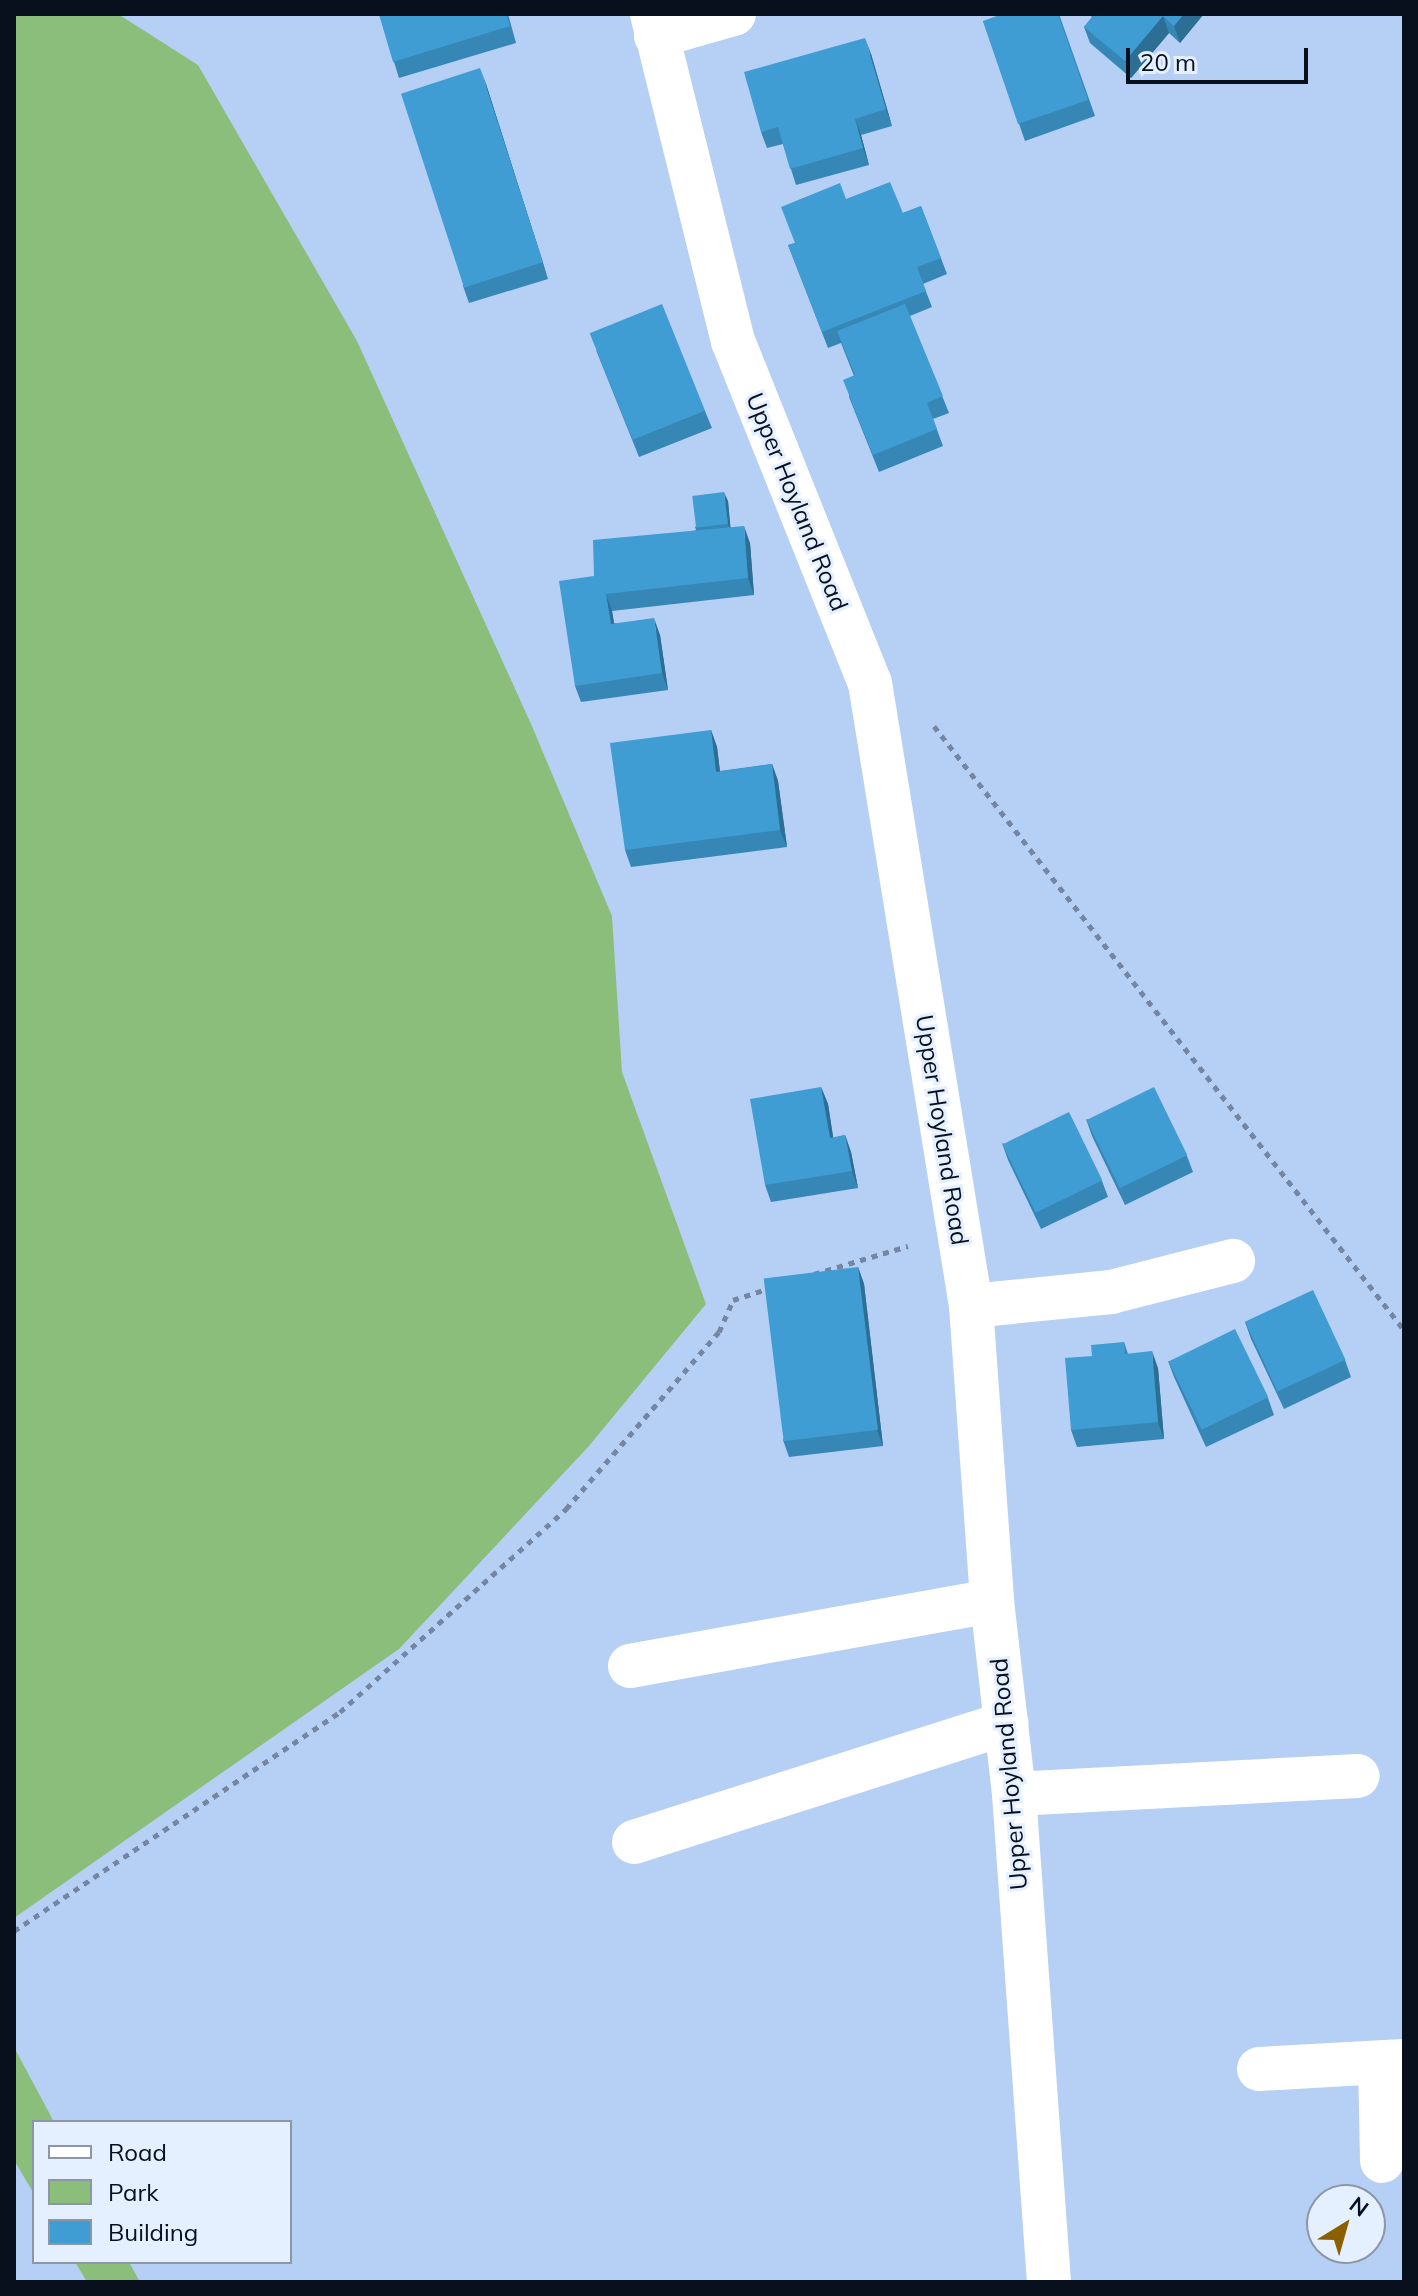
<!DOCTYPE html>
<html>
<head>
<meta charset="utf-8">
<style>
	body { margin:0 }
	#map { position:relative; width:1418px; height:2296px; overflow:hidden; background:#b6cff5; font-family:Mulish,sans-serif }
	div>[style] { position:absolute }
	[style*='--x'] { left:calc(var(--x)*1px); top:calc(var(--y)*1px); width:calc(var(--w)*1px); rotate:calc(var(--a)*1deg) }
	.green>* { inset:0; background:#8cbe7b }
	.path>* { height:5px; margin-top:-2.5px; transform-origin:0; background:repeating-linear-gradient(90deg,#7486a3 0 6px,transparent 0 12px) }
	.minor>* { height:44px; margin:-22px; padding:0 22px; transform-origin:22px; border-radius:22px; background:#fff }
	.wall>* { inset:0; background:#3687b6 }
	.shaded-wall>* { inset:0; background:#2c6e94 }
	.building>* { inset:0; background:#3f9dd4; transform-origin:0 0 }
	span { translate:-50% -50%; white-space:nowrap; text-align:center; line-height:1.15; -webkit-text-stroke:6px #e4efff; paint-order:stroke }
	.street-label { font-size:24px; color:#08101d }
	.frame { position:absolute; inset:0; border:16px solid #08101d; pointer-events:none }
	.legend { position:absolute; left:32px; top:2120px; width:260px; height:144px; box-sizing:border-box; background:#e4efff; border:2px solid #8c96a5; margin:0; padding:10px 14px; list-style:none; font-size:24px; color:#08101d }
	.legend li { display:flex; align-items:center; gap:16px; height:40px }
	.legend b { width:40px; border:2px solid #8c96a5 }
	.north { position:absolute; left:1306px; top:2184px; width:80px; height:80px; box-sizing:border-box; background:#e4efff; border:2px solid #8c96a5; border-radius:50%; rotate:37deg; font-size:22px; font-weight:700; line-height:32px; text-align:center; color:#08101d }
	.north::after { content:''; display:block; margin:auto; width:28px; height:36px; background:#8b6002; clip-path:polygon(50% 0,100% 100%,50% 72%,0 100%) }
	.scale { position:absolute; left:1126px; top:48px; width:182px; height:36px; box-sizing:border-box; border:4px solid #08101d; border-top:0; padding-left:10px; font-size:24px; line-height:28px; white-space:nowrap; color:#08101d; -webkit-text-stroke:6px #e4efff; paint-order:stroke }
</style>
</head>
<body>
<div id="map">
	<div class="green">
		<i style="clip-path:polygon(14px 14px,118px 14px,198px 65px,357px 341px,531px 724px,612px 916px,622px 1072px,706px 1304px,589px 1446px,399px 1649px,14px 1918px)"></i>
		<i style="clip-path:polygon(14px 2047px,54px 2122px,34px 2122px,34px 2194px,14px 2160px)"></i>
		<i style="clip-path:polygon(75px 2262px,129px 2262px,140px 2282px,87px 2282px)"></i>
	</div>
	<div class="path">
		<i style="--x:934;--y:726;--w:765;--a:52.11"></i>
		<i style="--x:814;--y:1274;--w:98;--a:-16.6"></i>
		<i style="--x:14;--y:1931;--w:393;--a:-33.9"></i>
		<i style="--x:340;--y:1712;--w:304;--a:-41.9"></i>
		<i style="--x:566;--y:1509;--w:234;--a:-49.2"></i>
		<i style="--x:719;--y:1332;--w:35;--a:-66"></i>
		<i style="--x:733;--y:1300;--w:39;--a:-18"></i>
	</div>
	<div class="minor">
		<i style="--x:652;--y:14;--w:337;--a:76.1"></i>
		<i style="--x:733;--y:341;--w:368;--a:68.2"></i>
		<i style="--x:870;--y:683;--w:631;--a:80.79"></i>
		<i style="--x:971;--y:1306;--w:296;--a:85.9"></i>
		<i style="--x:992;--y:1601;--w:194;--a:83.5"></i>
		<i style="--x:1014;--y:1794;--w:489;--a:85.9"></i>
		<i style="--x:656;--y:36;--w:81;--a:-15.8"></i>
		<i style="--x:971;--y:1306;--w:141;--a:-5.7"></i>
		<i style="--x:1111;--y:1292;--w:126;--a:-14.3"></i>
		<i style="--x:630;--y:1666;--w:368;--a:-10.2"></i>
		<i style="--x:1014;--y:1794;--w:344;--a:-3"></i>
		<i style="--x:634;--y:1842;--w:391;--a:-17.7"></i>
		<i style="--x:1380;--y:2063;--w:98;--a:88.8"></i>
		<i style="--x:1259;--y:2069;--w:145;--a:-3.2"></i>
	</div>
	<div class="wall">
		<i style="clip-path:polygon(379px 14px,508px 14px,516px 43px,399px 78px)"></i>
		<i style="clip-path:polygon(1059px 14px,1095px 116px,1025px 141px,983px 21px)"></i>
		<i style="clip-path:polygon(1089px 14px,1203px 14px,1203px 15px,1180px 43px,1169px 33px,1131px 78px,1090px 43px,1084px 27px,1092px 17px)"></i>
		<i style="clip-path:polygon(871px 54px,892px 126px,861px 135px,869px 165px,796px 185px,783px 144px,767px 148px,761px 132px)"></i>
		<i style="clip-path:polygon(486px 84px,548px 279px,469px 303px,463px 286px)"></i>
		<i style="clip-path:polygon(846px 199px,903px 213px,921px 206px,947px 274px,923px 284px,932px 307px,910px 316px,949px 413px,933px 419px,943px 446px,879px 472px,849px 397px,854px 376px,841px 343px,828px 348px,788px 245px,795px 243px)"></i>
		<i style="clip-path:polygon(596px 350px,705px 411px,712px 428px,639px 457px)"></i>
		<i style="clip-path:polygon(728px 501px,730px 527px,750px 543px,754px 595px,612px 611px,614px 623px,660px 635px,668px 690px,581px 702px,575px 686px,594px 576px,696px 530px,695px 527px)"></i>
		<i style="clip-path:polygon(711px 730px,717px 747px,720px 771px,772px 764px,778px 781px,787px 847px,631px 867px,625px 850px)"></i>
		<i style="clip-path:polygon(821px 1087px,828px 1104px,833px 1138px,845px 1135px,851px 1152px,858px 1188px,771px 1202px,765px 1185px)"></i>
		<i style="clip-path:polygon(1086px 1119px,1187px 1156px,1193px 1172px,1125px 1205px,1092px 1136px)"></i>
		<i style="clip-path:polygon(1002px 1143px,1102px 1181px,1108px 1197px,1041px 1229px,1008px 1160px)"></i>
		<i style="clip-path:polygon(858px 1267px,864px 1284px,883px 1446px,789px 1457px,783px 1440px)"></i>
		<i style="clip-path:polygon(1245px 1322px,1345px 1360px,1351px 1377px,1284px 1409px,1251px 1339px)"></i>
		<i style="clip-path:polygon(1124px 1342px,1128px 1354px,1158px 1368px,1164px 1439px,1077px 1447px,1071px 1430px,1092px 1356px)"></i>
		<i style="clip-path:polygon(1168px 1361px,1268px 1398px,1274px 1415px,1206px 1447px,1174px 1377px)"></i>
	</div>
	<div class="shaded-wall">
		<i style="clip-path:polygon(1184px 14px,1203px 14px,1203px 15px,1180px 43px,1174px 26px)"></i>
		<i style="clip-path:polygon(1163px 16px,1169px 33px,1131px 78px,1125px 61px)"></i>
		<i style="clip-path:polygon(865px 38px,871px 54px,892px 126px,886px 109px)"></i>
		<i style="clip-path:polygon(480px 68px,486px 84px,548px 279px,542px 262px)"></i>
		<i style="clip-path:polygon(855px 119px,861px 135px,869px 165px,863px 148px)"></i>
		<i style="clip-path:polygon(724px 492px,728px 501px,731px 532px,728px 524px)"></i>
		<i style="clip-path:polygon(744px 526px,750px 543px,754px 595px,748px 578px)"></i>
		<i style="clip-path:polygon(606px 594px,612px 611px,617px 641px,611px 624px)"></i>
		<i style="clip-path:polygon(654px 618px,660px 635px,668px 690px,662px 673px)"></i>
		<i style="clip-path:polygon(711px 730px,717px 747px,722px 789px,716px 772px)"></i>
		<i style="clip-path:polygon(772px 764px,778px 781px,787px 847px,780px 830px)"></i>
		<i style="clip-path:polygon(821px 1087px,828px 1104px,836px 1155px,830px 1138px)"></i>
		<i style="clip-path:polygon(845px 1135px,851px 1152px,858px 1188px,852px 1171px)"></i>
		<i style="clip-path:polygon(858px 1267px,864px 1284px,883px 1446px,877px 1430px)"></i>
		<i style="clip-path:polygon(1152px 1351px,1158px 1368px,1164px 1439px,1158px 1422px)"></i>
	</div>
	<div class="building">
		<i style="clip-path:polygon(379px 14px,506px 14px,510px 26px,393px 62px)"></i>
		<i style="clip-path:polygon(1002px 14px,1058px 14px,1088px 100px,1018px 124px,983px 21px)"></i>
		<i style="clip-path:polygon(1095px 14px,1184px 14px,1174px 26px,1163px 16px,1125px 61px,1084px 27px)"></i>
		<i style="clip-path:polygon(865px 38px,886px 109px,855px 119px,863px 148px,790px 169px,778px 127px,761px 132px,744px 72px)"></i>
		<i style="left:480px;top:68px;width:204px;height:83px;rotate:72deg"></i>
		<i style="clip-path:polygon(890px 182px,903px 213px,921px 206px,941px 258px,917px 267px,926px 291px,822px 332px,788px 245px,795px 243px,781px 207px,840px 183px,846px 199px)"></i>
		<i style="left:662px;top:304px;width:115px;height:78px;rotate:68deg"></i>
		<i style="clip-path:polygon(905px 304px,943px 396px,927px 403px,937px 429px,873px 455px,843px 380px,855px 375px,837px 331px)"></i>
		<i style="left:724px;top:492px;width:32px;height:32px;rotate:83deg"></i>
		<i style="clip-path:polygon(744px 526px,748px 578px,606px 594px,611px 624px,654px 618px,662px 673px,575px 686px,559px 581px,594px 576px,593px 540px)"></i>
		<i style="clip-path:polygon(711px 730px,716px 772px,772px 764px,780px 830px,625px 850px,610px 743px)"></i>
		<i style="clip-path:polygon(821px 1087px,830px 1138px,845px 1135px,852px 1171px,765px 1185px,750px 1099px)"></i>
		<i style="left:1154px;top:1087px;width:76px;height:75px;rotate:64deg"></i>
		<i style="left:1069px;top:1112px;width:76px;height:74px;rotate:64deg"></i>
		<i style="left:858px;top:1267px;width:164px;height:95px;rotate:83deg"></i>
		<i style="left:1313px;top:1290px;width:77px;height:75px;rotate:65deg"></i>
		<i style="left:1235px;top:1329px;width:76px;height:74px;rotate:64deg"></i>
		<i style="clip-path:polygon(1124px 1342px,1125px 1354px,1152px 1351px,1158px 1422px,1071px 1430px,1065px 1358px,1092px 1356px,1091px 1345px)"></i>
	</div>
	<div class="street-label">
		<span style="left:797px;top:502px;rotate:68deg">Upper Hoyland Road</span>
		<span style="left:942px;top:1130px;rotate:81deg">Upper Hoyland Road</span>
		<span style="left:1009px;top:1774px;rotate:-95deg">Upper Hoyland Road</span>
	</div>
	<div class="frame"></div>
	<ul class="legend">
	<li><b style="height:10px;background:#fff"></b>Road</li>
	<li><b style="height:22px;background:#8cbe7b"></b>Park</li>
	<li><b style="height:22px;background:#3f9dd4"></b>Building</li>
	</ul>
	<div class="north">N</div>
	<div class="scale">20 m</div>
</div>
</body>
</html>
